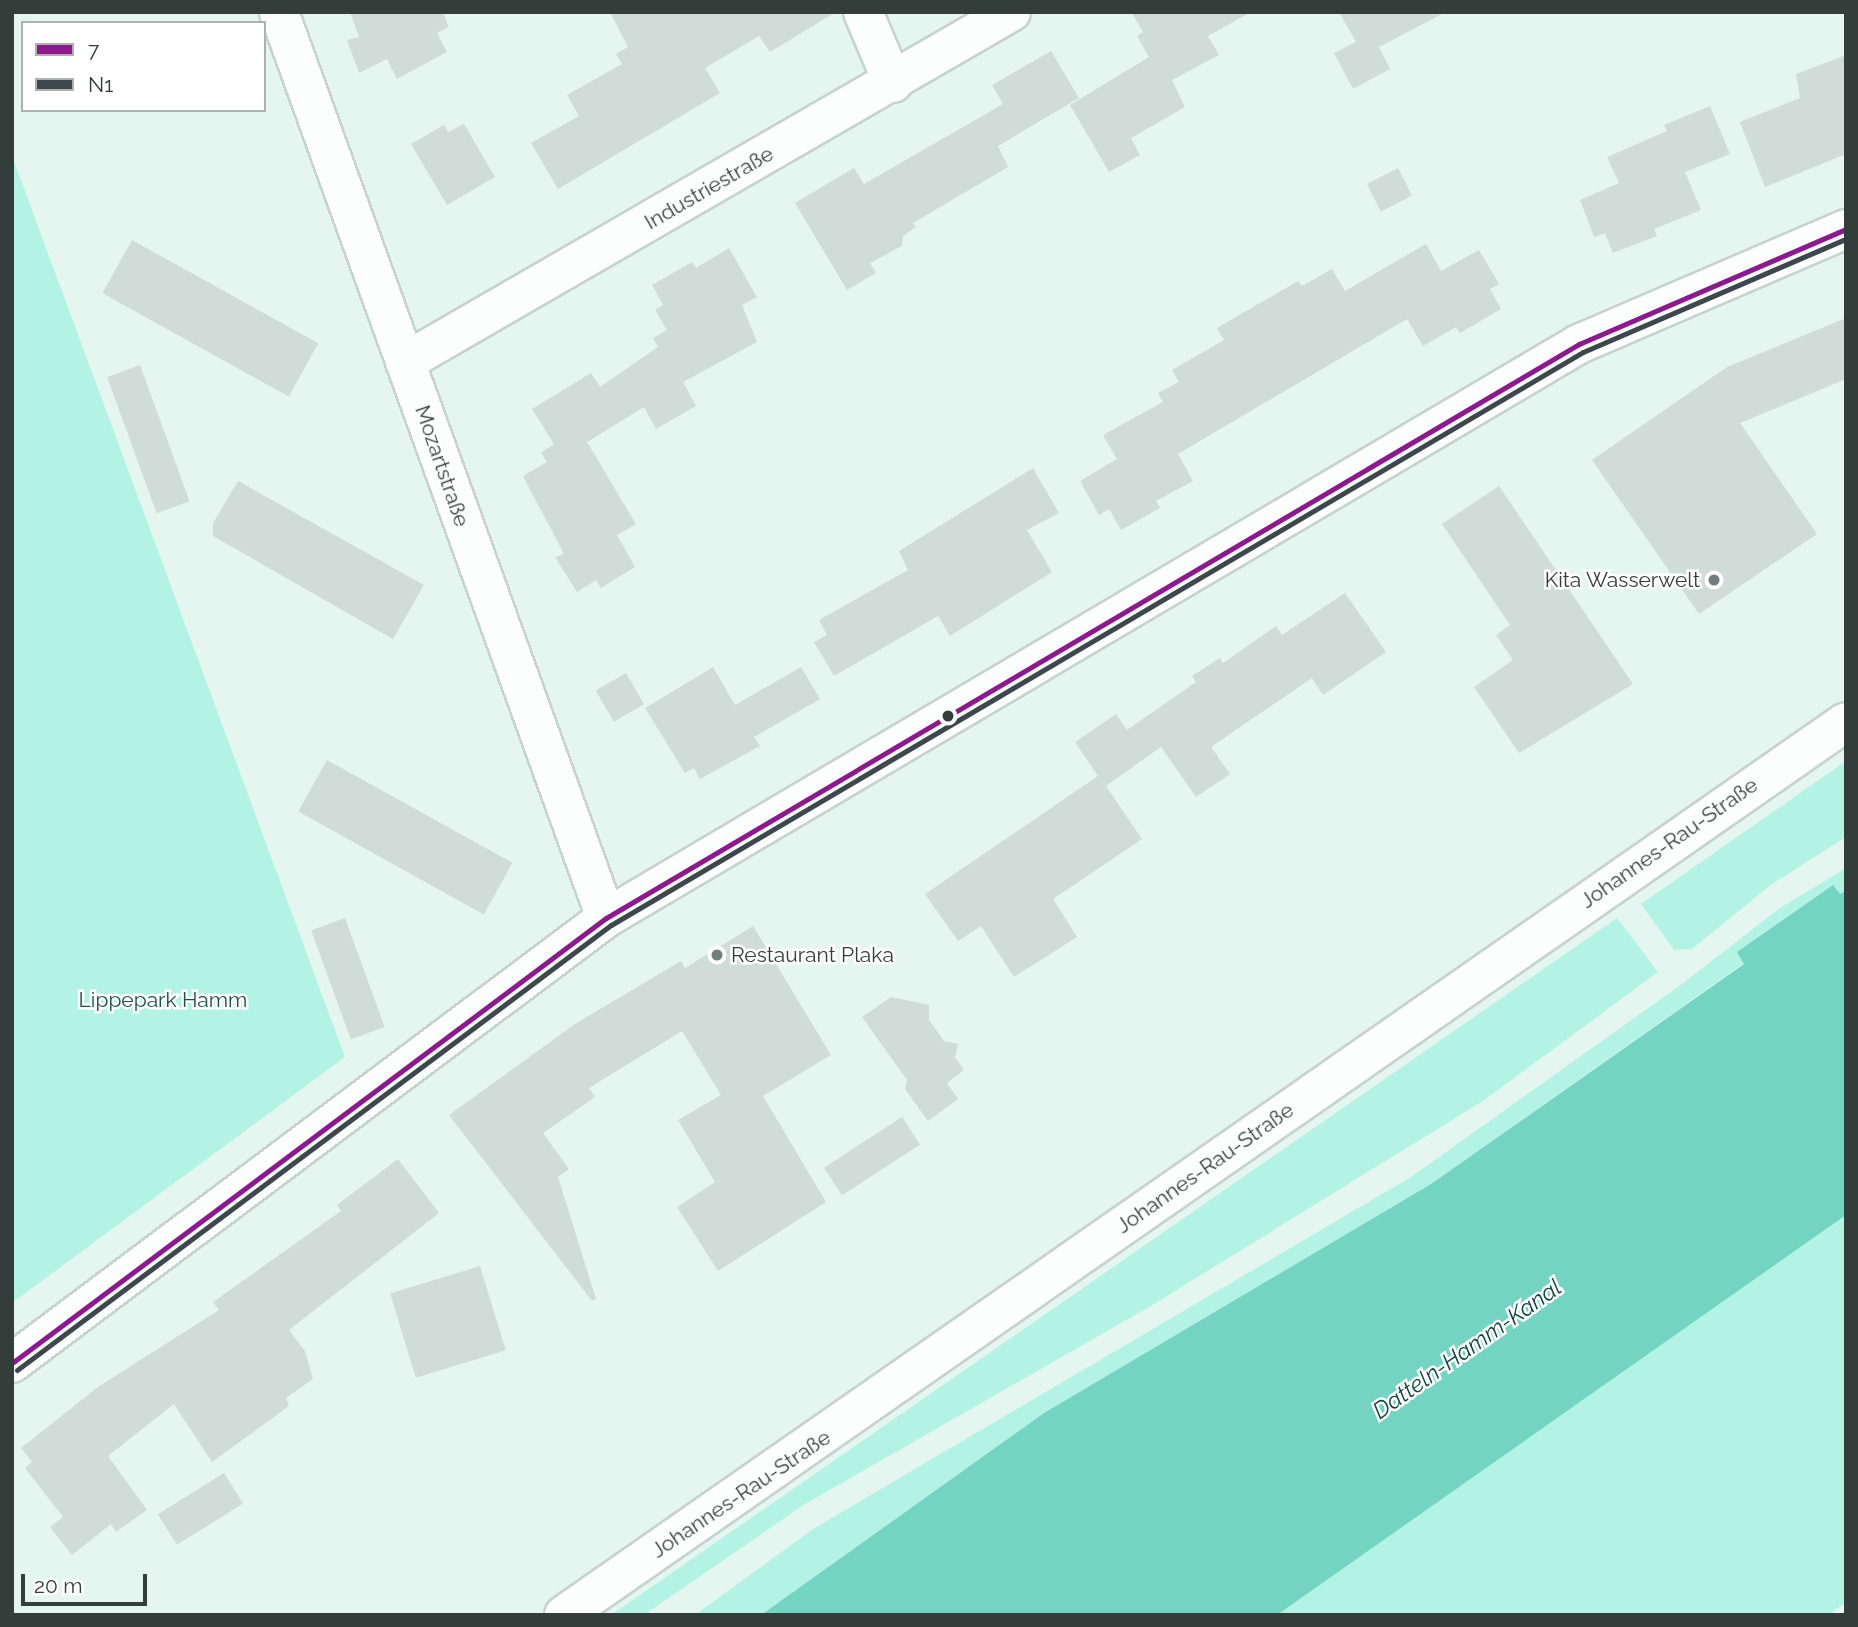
<!DOCTYPE html>
<html>
<head>
<meta charset="utf-8">
<style>
	body { margin:0 }
	#map { position:relative; width:1858px; height:1627px; overflow:hidden; background:#e5f6f1; font-family:Raleway,sans-serif }
	div>[style] { position:absolute }
	[style*='--x'] { left:calc(var(--x)*1px); top:calc(var(--y)*1px); width:calc(var(--w)*1px); rotate:calc(var(--a)*1deg) }
	.green>* { inset:0; background:#b3f3e4 }
	.water>* { inset:0; background:#72d4c1 }
	.building>* { inset:0; background:#cfdcd8; transform-origin:0 0 }
	.roads { filter:drop-shadow(2px 0 #c6d3cf) drop-shadow(-2px 0 #c6d3cf) drop-shadow(0 2px #c6d3cf) drop-shadow(0 -2px #c6d3cf) }
	.street>* { height:38px; margin:-19px; padding:0 19px; transform-origin:19px; border-radius:19px; background:#fbfefd }
	.secondary>* { height:38px; margin:-19px; padding:0 19px; transform-origin:19px; border-radius:19px; background:#fbfefd }
	.bus-1>* { height:5px; margin:-2.5px; padding:0 2.5px; transform-origin:2.5px; border-radius:2.5px; background:#8d188f }
	.bus-2>* { height:5px; margin:-2.5px; padding:0 2.5px; transform-origin:2.5px; border-radius:2.5px; background:#3d484e }
	.dots>* { width:19px; height:19px; translate:-50% -50%; box-sizing:border-box; border:4px solid #fff; border-radius:50% }
	span { translate:-50% -50%; white-space:nowrap; text-align:center; line-height:1.15; -webkit-text-stroke:5px #fff; paint-order:stroke }
	.street-label { font-size:21px; color:#333e3b }
	.poi-label { font-size:21px; color:#333e3b }
	.right { translate:-100% -50%; text-align:right }
	.left { translate:0 -50%; text-align:left }
	.park-label { font-size:21px; color:#1b5146 }
	.water-label { font-size:23px; color:#0d463c; font-style:italic }
	.frame { position:absolute; inset:0; border:14px solid #333e3b; pointer-events:none }
	.legend { position:absolute; left:21px; top:21px; width:245px; height:91px; box-sizing:border-box; background:#fff; border:2px solid #adb2b1; margin:0; padding:9px 12px; list-style:none; font-size:21px; color:#333e3b }
	.legend li { display:flex; align-items:center; gap:14px; height:35px }
	.legend b { width:35px; border:2px solid #adb2b1 }
	.scale { position:absolute; left:21px; top:1574px; width:126px; height:32px; box-sizing:border-box; border:4px solid #333e3b; border-top:0; padding-left:9px; font-size:21px; line-height:24px; white-space:nowrap; color:#333e3b; -webkit-text-stroke:5px #fff; paint-order:stroke }
</style>
</head>
<body>
<div id="map">
	<div class="green">
		<i style="clip-path:polygon(12px 156px,345px 1057px,12px 1303px)"></i>
		<i style="clip-path:polygon(1846px 761px,1846px 837px,1772px 884px,1692px 949px,1674px 950px,1641px 904px)"></i>
		<i style="clip-path:polygon(1846px 868px,1846px 891px,1841px 895px,1833px 886px,1738px 952px,1744px 963px,1431px 1184px,1044px 1413px,761px 1615px,695px 1615px,813px 1529px,1411px 1177px,1682px 984px,1780px 908px)"></i>
		<i style="clip-path:polygon(1617px 918px,1658px 972px,1483px 1101px,1149px 1307px,805px 1504px,644px 1615px,611px 1615px)"></i>
		<i style="clip-path:polygon(1846px 1215px,1846px 1602px,1828px 1615px,1277px 1615px)"></i>
	</div>
	<div class="water">
		<i style="clip-path:polygon(1833px 885px,1840px 894px,1846px 891px,1846px 1215px,1277px 1615px,761px 1615px,1044px 1413px,1431px 1184px,1744px 964px,1737px 952px)"></i>
	</div>
	<div class="building">
		<i style="clip-path:polygon(350px 12px,443px 12px,449px 27px,437px 33px,447px 52px,397px 79px,387px 59px,359px 73px,347px 40px,359px 37px)"></i>
		<i style="clip-path:polygon(610px 12px,836px 12px,770px 52px,759px 36px,705px 68px,720px 93px,558px 189px,531px 143px,579px 116px,567px 95px,622px 64px,616px 54px,628px 47px)"></i>
		<i style="clip-path:polygon(1131px 12px,1251px 12px,1208px 36px,1219px 55px,1172px 80px,1185px 107px,1131px 138px,1140px 155px,1109px 172px,1070px 105px,1149px 57px,1137px 36px,1143px 32px)"></i>
		<i style="clip-path:polygon(1339px 12px,1446px 12px,1379px 47px,1390px 69px,1353px 89px,1334px 53px,1356px 42px)"></i>
		<i style="clip-path:polygon(1051px 51px,1079px 98px,998px 146px,1008px 167px,913px 223px,916px 227px,903px 236px,902px 246px,870px 263px,876px 273px,847px 290px,795px 203px,854px 168px,864px 184px,1003px 104px,992px 85px)"></i>
		<i style="clip-path:polygon(1846px 55px,1846px 154px,1765px 187px,1740px 122px,1800px 98px,1796px 74px)"></i>
		<i style="clip-path:polygon(1710px 106px,1730px 154px,1685px 172px,1701px 210px,1654px 229px,1657px 236px,1613px 253px,1605px 233px,1594px 237px,1580px 200px,1619px 183px,1607px 157px,1667px 131px,1664px 125px)"></i>
		<i style="clip-path:polygon(464px 124px,495px 177px,447px 205px,411px 144px,444px 125px,448px 132px)"></i>
		<i style="left:1398px;top:168px;width:31px;height:35px;rotate:63deg"></i>
		<i style="left:132px;top:240px;width:213px;height:61px;rotate:29deg"></i>
		<i style="clip-path:polygon(1426px 244px,1441px 271px,1479px 250px,1499px 284px,1490px 289px,1501px 309px,1460px 333px,1456px 327px,1423px 346px,1407px 319px,1178px 454px,1193px 481px,1156px 501px,1160px 508px,1121px 530px,1109px 509px,1099px 515px,1080px 481px,1117px 459px,1103px 435px,1163px 402px,1158px 393px,1179px 382px,1172px 370px,1224px 340px,1217px 328px,1298px 281px,1302px 286px,1332px 269px,1345px 291px)"></i>
		<i style="clip-path:polygon(729px 248px,757px 297px,742px 305px,757px 342px,683px 382px,696px 406px,656px 429px,644px 407px,587px 442px,636px 524px,617px 535px,635px 567px,601px 588px,596px 580px,577px 592px,555px 557px,564px 554px,523px 476px,547px 462px,541px 453px,554px 444px,532px 409px,591px 373px,600px 387px,658px 347px,653px 338px,667px 330px,655px 310px,663px 305px,652px 285px,692px 262px,696px 268px)"></i>
		<i style="clip-path:polygon(1846px 318px,1846px 379px,1740px 423px,1817px 534px,1699px 614px,1592px 460px,1727px 367px)"></i>
		<i style="left:140px;top:365px;width:145px;height:35px;rotate:70deg"></i>
		<i style="clip-path:polygon(1033px 468px,1059px 513px,1027px 530px,1052px 572px,950px 636px,938px 616px,834px 676px,814px 642px,827px 635px,819px 620px,908px 570px,899px 551px)"></i>
		<i style="clip-path:polygon(238px 481px,424px 585px,393px 639px,213px 536px,213px 523px)"></i>
		<i style="clip-path:polygon(1499px 486px,1633px 684px,1519px 753px,1474px 687px,1513px 660px,1496px 635px,1510px 625px,1442px 524px)"></i>
		<i style="clip-path:polygon(1345px 593px,1386px 652px,1323px 695px,1312px 678px,1211px 747px,1230px 774px,1196px 797px,1161px 747px,1106px 786px,1142px 839px,1053px 899px,1077px 937px,1014px 977px,981px 926px,958px 941px,925px 894px,1098px 776px,1075px 742px,1116px 714px,1127px 730px,1196px 682px,1192px 676px,1220px 658px,1223px 663px,1276px 626px,1282px 635px)"></i>
		<i style="clip-path:polygon(713px 667px,735px 705px,801px 667px,820px 699px,754px 737px,760px 746px,700px 779px,694px 768px,685px 773px,645px 708px)"></i>
		<i style="left:626px;top:673px;width:36px;height:35px;rotate:60deg"></i>
		<i style="left:327px;top:760px;width:212px;height:59px;rotate:29deg"></i>
		<i style="left:345px;top:918px;width:116px;height:36px;rotate:70deg"></i>
		<i style="clip-path:polygon(753px 926px,831px 1055px,763px 1096px,826px 1202px,718px 1271px,677px 1207px,715px 1182px,678px 1120px,721px 1095px,682px 1031px,589px 1088px,595px 1097px,543px 1133px,569px 1169px,558px 1177px,596px 1299px,592px 1301px,449px 1115px,575px 1024px,681px 961px,685px 968px)"></i>
		<i style="clip-path:polygon(891px 997px,929px 1005px,929px 1020px,944px 1041px,958px 1044px,955px 1057px,964px 1070px,947px 1083px,958px 1099px,928px 1121px,905px 1089px,907px 1080px,862px 1017px)"></i>
		<i style="left:902px;top:1117px;width:33px;height:93px;rotate:57deg"></i>
		<i style="clip-path:polygon(398px 1159px,439px 1213px,289px 1330px,305px 1351px,313px 1379px,286px 1398px,289px 1406px,212px 1462px,174px 1404px,108px 1456px,147px 1510px,116px 1532px,111px 1524px,72px 1555px,50px 1527px,63px 1517px,25px 1468px,32px 1462px,21px 1448px,98px 1387px,219px 1310px,213px 1302px,341px 1211px,337px 1205px)"></i>
		<i style="left:480px;top:1266px;width:88px;height:94px;rotate:73deg"></i>
		<i style="left:224px;top:1473px;width:36px;height:78px;rotate:58deg"></i>
	</div>
	<div class="roads">
		<div class="street">
			<i style="--x:279;--y:12;--w:963;--a:70.15"></i>
			<i style="--x:863;--y:12;--w:77;--a:67.1"></i>
			<i style="--x:405;--y:362;--w:700;--a:-30.01"></i>
			<i style="--x:12;--y:1363;--w:742;--a:-36.84"></i>
			<i style="--x:606;--y:918;--w:1130;--a:-30.54"></i>
			<i style="--x:1579;--y:344;--w:291;--a:-23.3"></i>
		</div>
		<div class="secondary">
			<i style="--x:564;--y:1615;--w:1562;--a:-34.86"></i>
		</div>
	</div>
	<div class="bus-1">
		<i style="--x:12;--y:1363;--w:742;--a:-36.84"></i>
		<i style="--x:606;--y:918;--w:1130;--a:-30.54"></i>
		<i style="--x:1579;--y:344;--w:291;--a:-23.3"></i>
	</div>
	<div class="bus-2">
		<i style="--x:17;--y:1370;--w:742;--a:-36.84"></i>
		<i style="--x:611;--y:925;--w:1128;--a:-30.52"></i>
		<i style="--x:1583;--y:352;--w:286;--a:-23.3"></i>
	</div>
	<div class="dots">
		<i style="left:1714px;top:580px;background:#717e7b"></i>
		<i style="left:948px;top:716px;background:#333e3b"></i>
		<i style="left:717px;top:955px;background:#717e7b"></i>
	</div>
	<div class="street-label">
		<span style="left:709px;top:188px;rotate:-30deg">Industriestraße</span>
		<span style="left:442px;top:466px;rotate:71deg">Mozartstraße</span>
		<span style="left:1669px;top:843px;rotate:-35deg">Johannes-Rau-Straße</span>
		<span style="left:1205px;top:1168px;rotate:-35deg">Johannes-Rau-Straße</span>
		<span style="left:741px;top:1494px;rotate:-34deg">Johannes-Rau-Straße</span>
	</div>
	<div class="poi-label">
		<span class="right" style="left:1700px;top:580px">Kita Wasserwelt</span>
		<span class="left" style="left:731px;top:955px">Restaurant Plaka</span>
	</div>
	<div class="park-label">
		<span style="left:163px;top:1000px">Lippepark Hamm</span>
	</div>
	<div class="water-label">
		<span style="left:1467px;top:1349px;rotate:-35deg">Datteln-Hamm-Kanal</span>
	</div>
	<div class="frame"></div>
	<ul class="legend">
	<li><b style="height:9px;background:#8d188f"></b>7</li>
	<li><b style="height:9px;background:#3d484e"></b>N1</li>
	</ul>
	<div class="scale">20 m</div>
</div>
</body>
</html>
